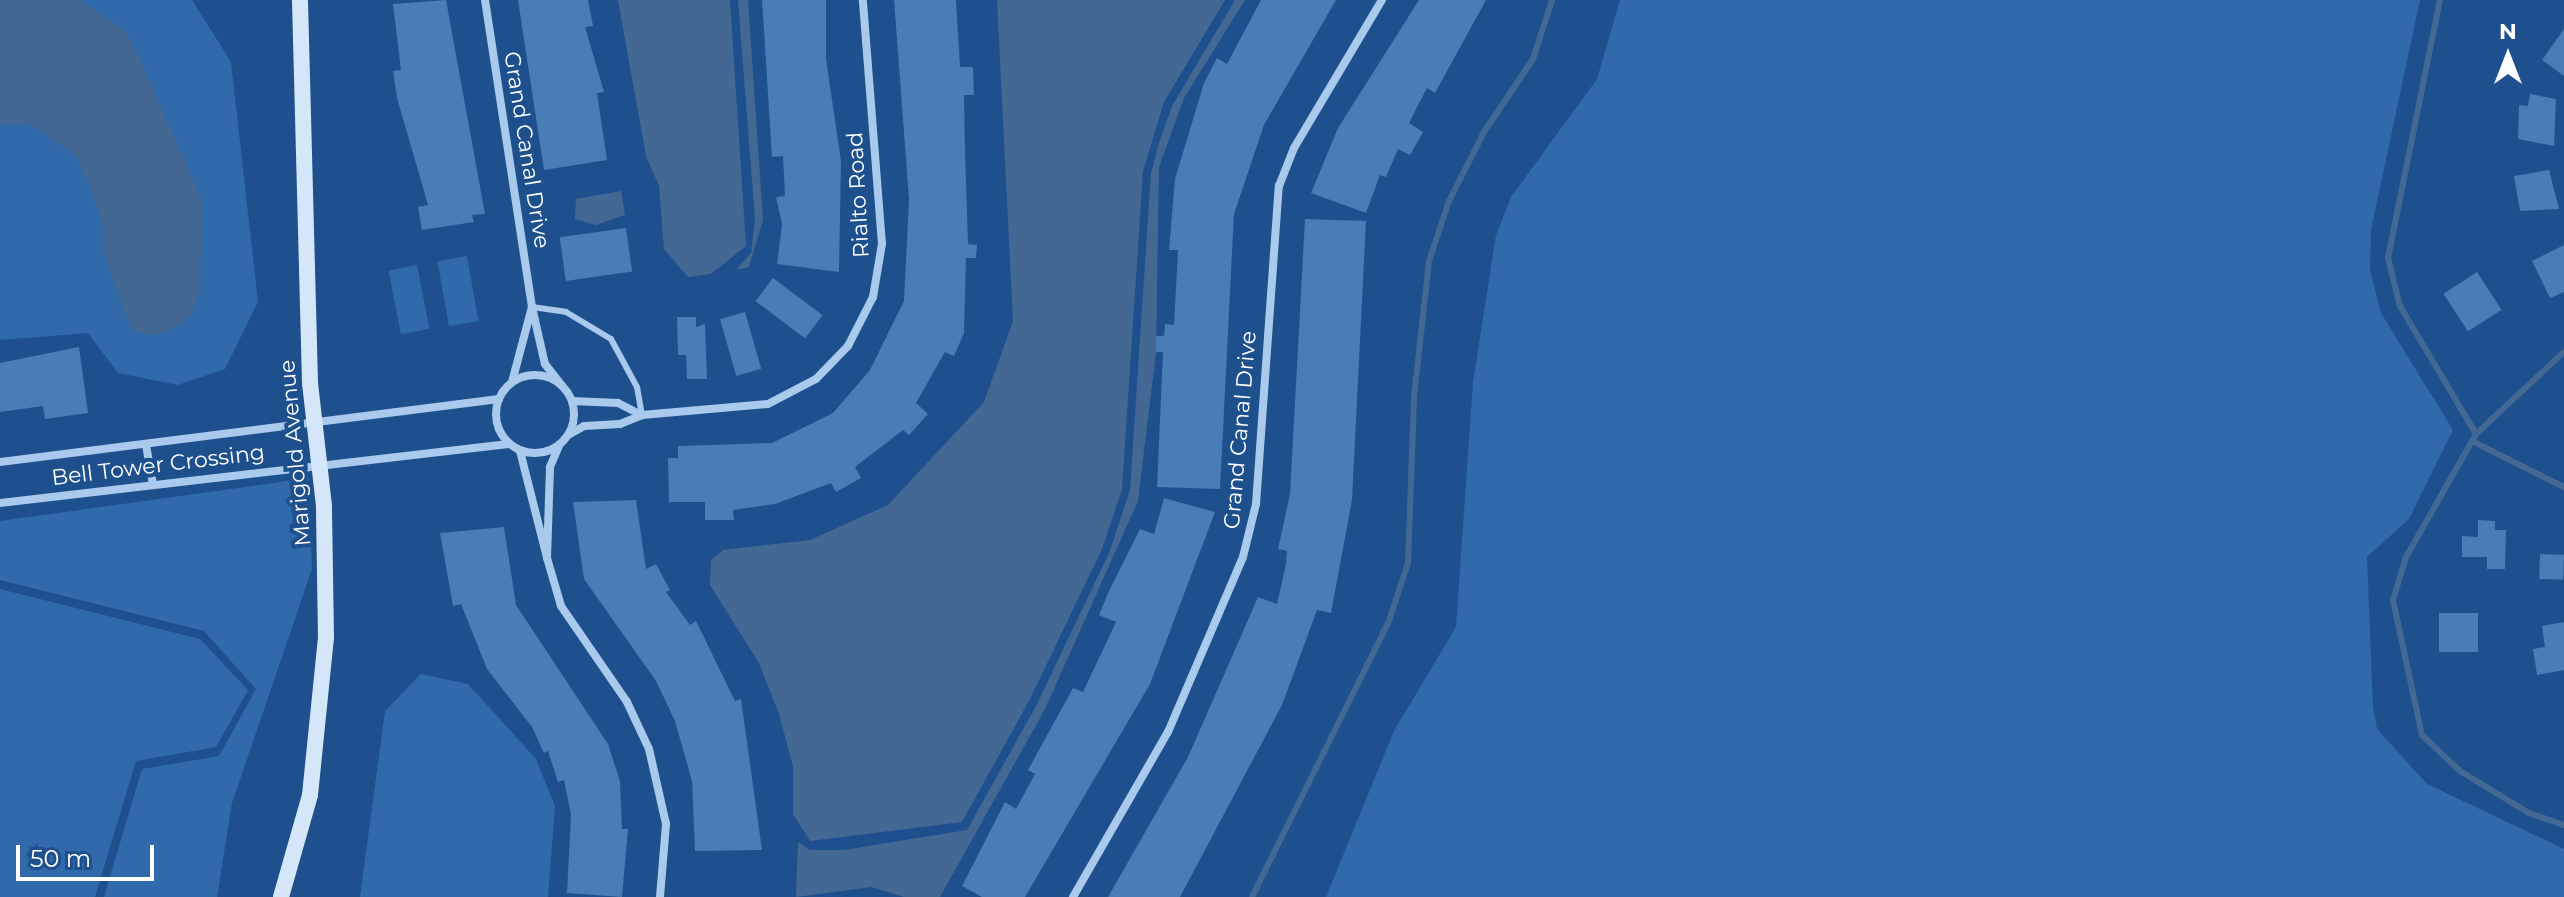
<!DOCTYPE html>
<html>
<head>
<meta charset="utf-8">
<style>
	body { margin:0 }
	#map { position:relative; width:2564px; height:897px; overflow:hidden; background:#1d508c; font-family:Montserrat,sans-serif }
	div>[style] { position:absolute }
	[style*='--x'] { left:calc(var(--x)*1px); top:calc(var(--y)*1px); width:calc(var(--w)*1px); rotate:calc(var(--a)*1deg) }
	.green>* { inset:0; background:#306aaa; transform-origin:0 0 }
	.water>* { inset:0; background:#446894 }
	.stream>* { height:6px; margin:-3px; padding:0 3px; transform-origin:3px; border-radius:3px; background:#446894 }
	.building>* { inset:0; background:#4a7cb6; transform-origin:0 0 }
	.lane>* { height:6px; margin:-3px; padding:0 3px; transform-origin:3px; border-radius:3px; background:#a9c9ed }
	.street>* { height:8px; margin:-4px; padding:0 4px; transform-origin:4px; border-radius:4px; background:#a9c9ed }
	.street>.ring { margin:-4px; padding:0; box-sizing:content-box; background:none; border:8px solid #a9c9ed; border-radius:50% }
	.secondary>* { height:16px; margin:-8px; padding:0 8px; transform-origin:8px; border-radius:8px; background:#d6e6f9 }
	span { translate:-50% -50%; white-space:nowrap; text-align:center; line-height:1.15; -webkit-text-stroke:8px #1d508c; paint-order:stroke }
	.street-label { font-size:22px; color:#fff }
	.north { position:absolute; left:2468px; top:16px; width:80px; height:80px; -webkit-text-stroke:6px #1d508c; paint-order:stroke; rotate:0deg; font-size:22px; font-weight:700; line-height:32px; text-align:center; color:#fff }
	.north::after { content:''; display:block; margin:auto; width:28px; height:36px; background:#fff; clip-path:polygon(50% 0,100% 100%,50% 72%,0 100%) }
	.scale { position:absolute; left:16px; top:845px; width:138px; height:36px; box-sizing:border-box; border:4px solid #fff; border-top:0; padding-left:10px; font-size:24px; line-height:28px; white-space:nowrap; color:#fff; -webkit-text-stroke:6px #1d508c; paint-order:stroke }
</style>
</head>
<body>
<div id="map">
	<div class="green">
		<i style="clip-path:polygon(0 0,192px 0,231px 62px,258px 302px,225px 369px,178px 385px,118px 373px,88px 333px,0 340px)"></i>
		<i style="clip-path:polygon(1620px 0,2420px 0,2371px 230px,2370px 270px,2381px 313px,2453px 430px,2409px 519px,2367px 557px,2373px 707px,2377px 729px,2427px 784px,2564px 849px,2564px 897px,1326px 897px,1394px 731px,1456px 627px,1473px 382px,1496px 235px,1511px 197px,1597px 79px)"></i>
		<i style="left:467px;top:256px;width:66px;height:30px;rotate:80deg"></i>
		<i style="left:417px;top:265px;width:65px;height:29px;rotate:79deg"></i>
		<i style="clip-path:polygon(309px 478px,312px 569px,232px 803px,217px 897px,104px 897px,142px 769px,219px 756px,256px 689px,204px 631px,0 580px,0 521px)"></i>
		<i style="clip-path:polygon(0 589px,200px 639px,248px 690px,216px 747px,136px 761px,95px 897px,0 897px)"></i>
		<i style="clip-path:polygon(421px 674px,468px 684px,536px 759px,555px 806px,548px 897px,360px 897px,385px 711px)"></i>
	</div>
	<div class="water">
		<i style="clip-path:polygon(0 0,80px 0,122px 28px,133px 44px,202px 200px,200px 292px,190px 316px,175px 328px,151px 336px,131px 329px,103px 250px,102px 219px,77px 157px,32px 125px,0 124px)"></i>
		<i style="clip-path:polygon(618px 0,730px 0,746px 246px,711px 274px,688px 277px,664px 249px,659px 186px,646px 156px)"></i>
		<i style="clip-path:polygon(738px 0,748px 0,763px 220px,749px 267px,736px 270px,751px 253px,755px 220px)"></i>
		<i style="clip-path:polygon(997px 0,1225px 0,1164px 102px,1143px 171px,1122px 489px,1102px 549px,1030px 699px,962px 822px,810px 841px,793px 814px,793px 766px,779px 714px,759px 663px,710px 585px,711px 560px,723px 550px,810px 540px,888px 505px,984px 402px,1013px 321px)"></i>
		<i style="clip-path:polygon(1235px 0,1245px 0,1184px 98px,1159px 167px,1156px 352px,1138px 501px,1045px 709px,940px 897px,904px 897px,871px 887px,796px 897px,798px 842px,810px 850px,844px 850px,967px 830px,1037px 704px,1109px 553px,1130px 490px,1151px 173px,1159px 143px,1172px 106px)"></i>
		<i style="clip-path:polygon(621px 191px,625px 215px,596px 225px,575px 219px,576px 199px)"></i>
	</div>
	<div class="stream">
		<i style="--x:2440;--y:0;--w:263;--a:101.4"></i>
		<i style="--x:2388;--y:258;--w:49;--a:76"></i>
		<i style="--x:2400;--y:306;--w:149;--a:59.3"></i>
		<i style="--x:2476;--y:434;--w:142;--a:119.6"></i>
		<i style="--x:2406;--y:557;--w:45;--a:106.8"></i>
		<i style="--x:2393;--y:600;--w:138;--a:77.9"></i>
		<i style="--x:2422;--y:735;--w:52;--a:43.5"></i>
		<i style="--x:2460;--y:771;--w:81;--a:31.3"></i>
		<i style="--x:2529;--y:813;--w:37;--a:19"></i>
		<i style="--x:2476;--y:434;--w:120;--a:-43"></i>
		<i style="--x:2474;--y:442;--w:101;--a:26.6"></i>
		<i style="--x:1252;--y:897;--w:308;--a:-63.6"></i>
		<i style="--x:1389;--y:621;--w:61;--a:-71.9"></i>
		<i style="--x:1408;--y:563;--w:166;--a:-87.9"></i>
		<i style="--x:1414;--y:397;--w:137;--a:-83.7"></i>
		<i style="--x:1429;--y:261;--w:63;--a:-71.6"></i>
		<i style="--x:1449;--y:201;--w:77;--a:-63.1"></i>
		<i style="--x:1484;--y:132;--w:88;--a:-56.1"></i>
		<i style="--x:1533;--y:59;--w:62;--a:-72.1"></i>
	</div>
	<div class="building">
		<i style="clip-path:polygon(446px 0,485px 214px,472px 215px,474px 222px,422px 230px,418px 207px,428px 205px,397px 98px,393px 71px,401px 70px,393px 4px)"></i>
		<i style="clip-path:polygon(518px 0,588px 0,593px 26px,585px 27px,604px 92px,597px 93px,607px 160px,544px 170px)"></i>
		<i style="clip-path:polygon(762px 0,826px 0,826px 59px,841px 161px,839px 272px,777px 264px,782px 224px,776px 197px,785px 196px,783px 156px,772px 157px)"></i>
		<i style="clip-path:polygon(894px 0,956px 0,960px 67px,973px 67px,974px 95px,964px 95px,965px 150px,968px 244px,977px 245px,976px 258px,966px 258px,964px 333px,954px 356px,945px 352px,916px 403px,928px 414px,909px 435px,903px 430px,855px 467px,861px 478px,836px 492px,831px 483px,775px 504px,733px 510px,734px 520px,705px 520px,705px 502px,669px 502px,668px 458px,678px 458px,678px 446px,772px 443px,833px 413px,870px 370px,904px 301px,909px 199px)"></i>
		<i style="clip-path:polygon(1261px 0,1336px 0,1264px 125px,1234px 214px,1220px 489px,1157px 487px,1163px 352px,1156px 352px,1156px 336px,1164px 336px,1165px 324px,1174px 325px,1178px 250px,1169px 250px,1175px 179px,1204px 83px,1217px 58px,1227px 64px)"></i>
		<i style="clip-path:polygon(1419px 0,1486px 0,1435px 93px,1427px 88px,1409px 123px,1423px 132px,1410px 155px,1398px 149px,1386px 177px,1380px 175px,1366px 213px,1311px 193px,1338px 128px)"></i>
		<i style="clip-path:polygon(2564px 29px,2564px 76px,2542px 60px)"></i>
		<i style="clip-path:polygon(2530px 94px,2556px 99px,2554px 146px,2518px 139px,2519px 105px,2528px 106px)"></i>
		<i style="clip-path:polygon(2549px 170px,2559px 209px,2520px 211px,2514px 176px)"></i>
		<i style="clip-path:polygon(1305px 219px,1366px 221px,1352px 500px,1331px 613px,1317px 610px,1282px 705px,1180px 897px,1108px 897px,1188px 757px,1258px 597px,1277px 604px,1286px 564px,1287px 551px,1278px 549px,1290px 494px)"></i>
		<i style="left:626px;top:228px;width:44px;height:67px;rotate:82deg"></i>
		<i style="clip-path:polygon(2564px 245px,2564px 292px,2550px 298px,2532px 261px)"></i>
		<i style="left:2477px;top:272px;width:45px;height:40px;rotate:57deg"></i>
		<i style="left:773px;top:278px;width:62px;height:29px;rotate:37deg"></i>
		<i style="left:745px;top:312px;width:59px;height:26px;rotate:74deg"></i>
		<i style="clip-path:polygon(677px 317px,696px 317px,696px 327px,705px 324px,707px 379px,687px 379px,686px 355px,678px 355px)"></i>
		<i style="clip-path:polygon(79px 347px,88px 413px,45px 419px,43px 406px,0 412px,0 363px)"></i>
		<i style="clip-path:polygon(1164px 498px,1215px 512px,1150px 684px,1025px 897px,982px 897px,962px 886px,1005px 802px,1016px 809px,1035px 774px,1028px 770px,1073px 688px,1083px 692px,1116px 622px,1099px 615px,1109px 591px,1140px 529px,1154px 534px)"></i>
		<i style="clip-path:polygon(636px 500px,646px 569px,656px 564px,670px 590px,666px 592px,690px 625px,696px 621px,735px 701px,741px 699px,762px 850px,695px 851px,692px 781px,675px 721px,656px 681px,584px 579px,573px 502px)"></i>
		<i style="clip-path:polygon(2478px 520px,2495px 521px,2495px 530px,2506px 530px,2505px 569px,2487px 569px,2487px 557px,2462px 557px,2462px 536px,2478px 537px)"></i>
		<i style="clip-path:polygon(504px 527px,516px 605px,608px 744px,620px 781px,622px 829px,628px 829px,622px 897px,567px 893px,571px 815px,564px 780px,558px 782px,548px 751px,544px 753px,532px 727px,487px 669px,461px 604px,453px 606px,440px 533px)"></i>
		<i style="left:2540px;top:554px;width:24px;height:25px;rotate:2deg"></i>
		<i style="left:2439px;top:613px;width:39px;height:39px"></i>
		<i style="clip-path:polygon(2564px 622px,2564px 670px,2537px 675px,2533px 649px,2545px 647px,2542px 626px)"></i>
	</div>
	<div class="lane">
		<i style="--x:532;--y:307;--w:34;--a:8"></i>
		<i style="--x:566;--y:312;--w:52;--a:31"></i>
		<i style="--x:611;--y:339;--w:55;--a:61.6"></i>
		<i style="--x:637;--y:387;--w:28;--a:80"></i>
	</div>
	<div class="street">
		<i style="--x:485;--y:0;--w:311;--a:81.3"></i>
		<i style="--x:532;--y:307;--w:58;--a:77.2"></i>
		<i style="--x:545;--y:364;--w:28;--a:52"></i>
		<i class="ring" style="left:496px;top:375px;width:70px;height:70px"></i>
		<i style="--x:512;--y:382;--w:78;--a:-75.1"></i>
		<i style="--x:572;--y:401;--w:46;--a:2.5"></i>
		<i style="--x:618;--y:403;--w:27;--a:27"></i>
		<i style="--x:568;--y:435;--w:18;--a:-29"></i>
		<i style="--x:584;--y:426;--w:36;--a:-3"></i>
		<i style="--x:620;--y:424;--w:24;--a:-22"></i>
		<i style="--x:642;--y:415;--w:126;--a:-5"></i>
		<i style="--x:768;--y:404;--w:54;--a:-27.5"></i>
		<i style="--x:816;--y:379;--w:46;--a:-45.9"></i>
		<i style="--x:848;--y:346;--w:55;--a:-63"></i>
		<i style="--x:873;--y:297;--w:54;--a:-80.4"></i>
		<i style="--x:882;--y:244;--w:245;--a:-94.5"></i>
		<i style="--x:146;--y:445;--w:39;--a:80"></i>
		<i style="--x:520;--y:451;--w:110;--a:75.8"></i>
		<i style="--x:547;--y:558;--w:91;--a:-88.1"></i>
		<i style="--x:550;--y:467;--w:23;--a:-67"></i>
		<i style="--x:0;--y:462;--w:503;--a:-7.2"></i>
		<i style="--x:0;--y:503;--w:512;--a:-6.61"></i>
		<i style="--x:547;--y:558;--w:50;--a:73.7"></i>
		<i style="--x:561;--y:606;--w:116;--a:55.5"></i>
		<i style="--x:627;--y:702;--w:52;--a:64.9"></i>
		<i style="--x:649;--y:749;--w:77;--a:77.2"></i>
		<i style="--x:666;--y:824;--w:73;--a:94.7"></i>
		<i style="--x:1073;--y:897;--w:190;--a:-60.1"></i>
		<i style="--x:1168;--y:732;--w:190;--a:-66.8"></i>
		<i style="--x:1243;--y:557;--w:55;--a:-76.2"></i>
		<i style="--x:1256;--y:504;--w:319;--a:-85.9"></i>
		<i style="--x:1279;--y:186;--w:41;--a:-68.5"></i>
		<i style="--x:1294;--y:148;--w:172;--a:-59.3"></i>
	</div>
	<div class="secondary">
		<i style="--x:281;--y:897;--w:106;--a:-74.1"></i>
		<i style="--x:310;--y:795;--w:158;--a:-84.2"></i>
		<i style="--x:326;--y:638;--w:132;--a:-90.9"></i>
		<i style="--x:324;--y:506;--w:124;--a:-96.5"></i>
		<i style="--x:310;--y:383;--w:383;--a:-91.5"></i>
	</div>
	<div class="street-label">
		<span style="left:527px;top:150px;rotate:81deg">Grand Canal Drive</span>
		<span style="left:858px;top:195px;rotate:-93deg">Rialto Road</span>
		<span style="left:1240px;top:430px;rotate:-85deg">Grand Canal Drive</span>
		<span style="left:295px;top:453px;rotate:-95deg">Marigold Avenue</span>
		<span style="left:158px;top:465px;rotate:-7deg">Bell Tower Crossing</span>
	</div>
	<div class="north">N</div>
	<div class="scale">50 m</div>
</div>
</body>
</html>
